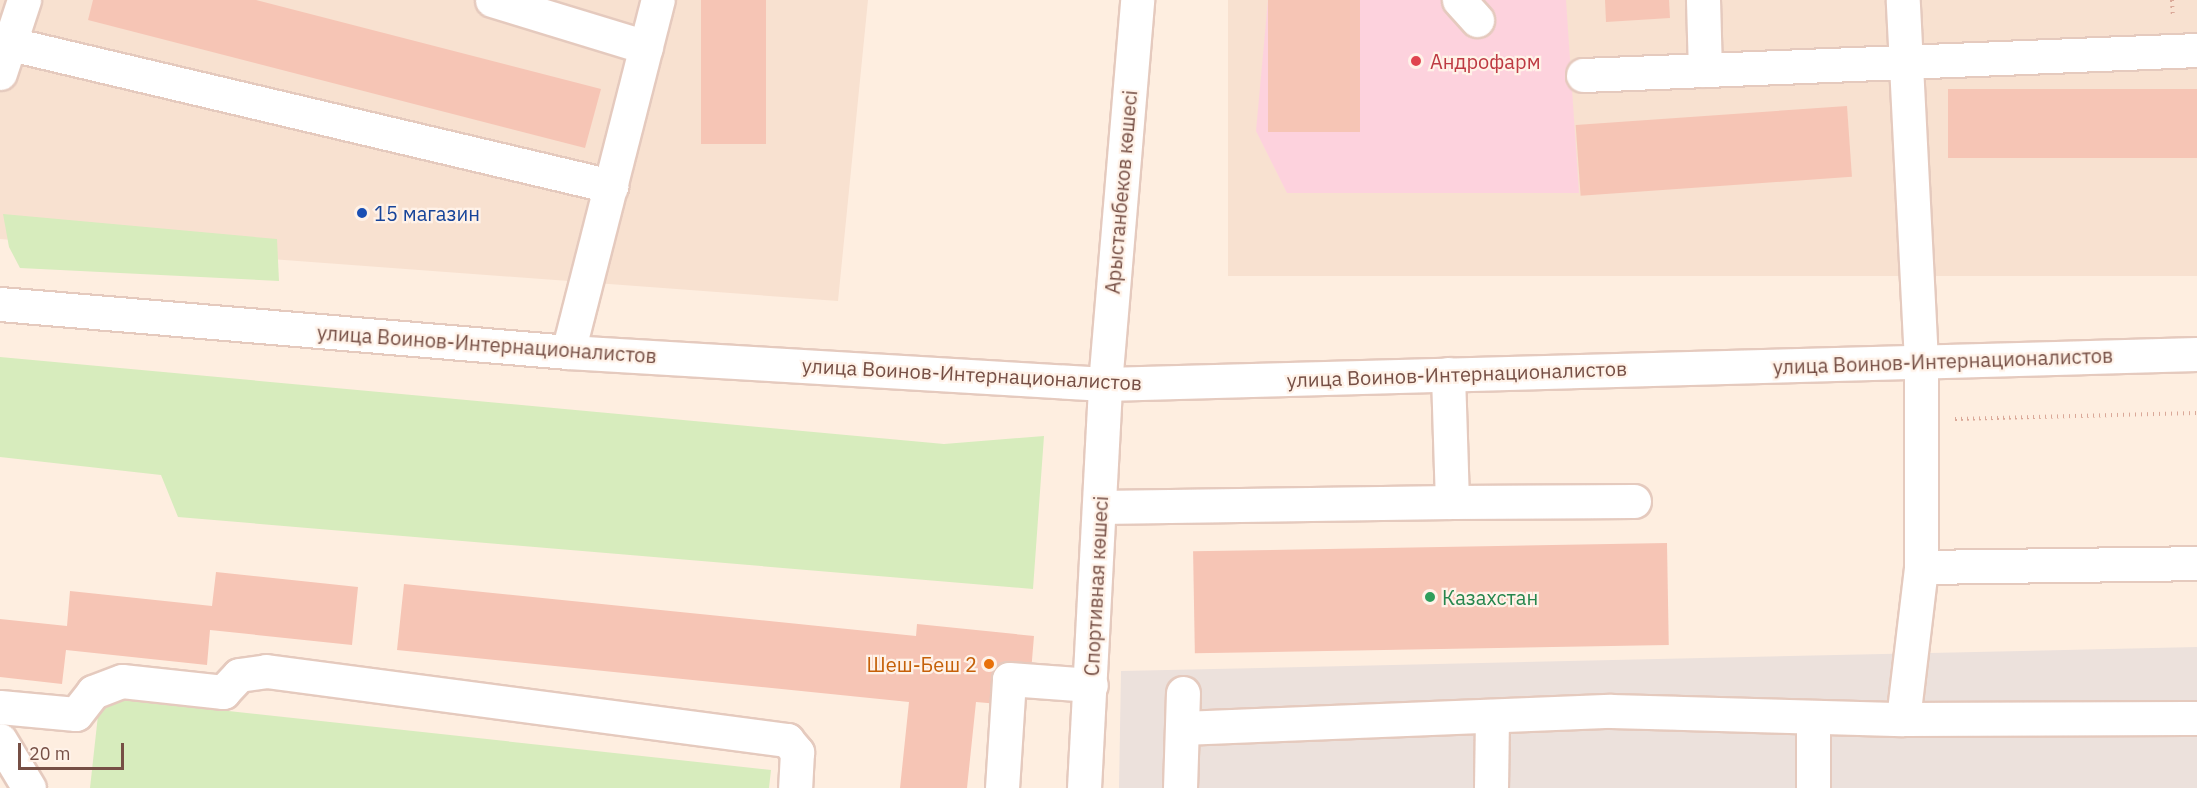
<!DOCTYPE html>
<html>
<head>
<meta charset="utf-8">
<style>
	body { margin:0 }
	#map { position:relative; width:2197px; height:788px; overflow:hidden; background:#feeee0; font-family:"IBM Plex Sans",sans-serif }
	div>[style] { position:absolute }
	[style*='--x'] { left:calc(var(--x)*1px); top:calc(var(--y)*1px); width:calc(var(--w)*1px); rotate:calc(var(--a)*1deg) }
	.residential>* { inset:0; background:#f8e1d0; transform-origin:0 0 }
	.industrial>* { inset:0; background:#ece1dc }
	.medical>* { inset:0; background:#fdd2dd }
	.green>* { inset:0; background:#d7ecbd }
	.building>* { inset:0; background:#f6c5b5; transform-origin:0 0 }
	.path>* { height:4px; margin-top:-2px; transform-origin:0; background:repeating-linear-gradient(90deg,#daa898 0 1.5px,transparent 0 6px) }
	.roads { filter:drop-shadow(2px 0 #e5cabe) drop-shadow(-2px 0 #e5cabe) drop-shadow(0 2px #e5cabe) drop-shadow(0 -2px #e5cabe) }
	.minor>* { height:33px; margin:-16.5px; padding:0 16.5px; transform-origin:16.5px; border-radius:16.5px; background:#fff }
	.dots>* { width:16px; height:16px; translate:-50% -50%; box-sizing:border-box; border:3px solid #fff2e8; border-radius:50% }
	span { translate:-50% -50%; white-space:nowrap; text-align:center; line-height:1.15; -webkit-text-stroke:4.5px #fff2e8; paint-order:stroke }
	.health-label { font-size:20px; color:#be3a42 }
	.left { translate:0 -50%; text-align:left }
	.street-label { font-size:20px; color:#764f45 }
	.transit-label { font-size:20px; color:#164399 }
	.leisure-label { font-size:20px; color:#27864d }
	.food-label { font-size:20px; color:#c56008 }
	.right { translate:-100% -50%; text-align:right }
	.scale { position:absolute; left:18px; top:743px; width:106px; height:27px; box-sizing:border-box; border:3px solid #764f45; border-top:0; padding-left:8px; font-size:18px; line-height:21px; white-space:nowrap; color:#764f45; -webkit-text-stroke:4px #fff2e8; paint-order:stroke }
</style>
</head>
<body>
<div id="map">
	<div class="residential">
		<i style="clip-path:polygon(0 0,868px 0,838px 301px,0 239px)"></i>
		<i style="left:1228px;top:0;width:969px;height:276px"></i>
	</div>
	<div class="industrial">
		<i style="clip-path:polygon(2197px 647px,2197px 788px,1119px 788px,1121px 671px)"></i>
	</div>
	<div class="medical">
		<i style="clip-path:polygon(1268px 0,1566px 0,1579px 193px,1287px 193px,1256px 131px)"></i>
	</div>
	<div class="green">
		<i style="clip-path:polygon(3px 214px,277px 239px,279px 281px,20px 268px,9px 247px)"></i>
		<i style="clip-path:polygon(0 357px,944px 444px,1044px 436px,1033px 589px,178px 517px,161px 475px,0 457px)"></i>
		<i style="clip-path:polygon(100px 697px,771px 770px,769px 788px,90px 788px)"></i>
	</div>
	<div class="building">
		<i style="clip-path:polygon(93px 0,256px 0,601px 89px,585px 148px,88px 20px)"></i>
		<i style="left:701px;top:0;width:65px;height:144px"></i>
		<i style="left:1268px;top:0;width:92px;height:132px"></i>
		<i style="clip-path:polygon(1605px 0,1669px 0,1670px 18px,1606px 22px)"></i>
		<i style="left:2197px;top:89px;width:69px;height:249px;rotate:90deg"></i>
		<i style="left:1847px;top:106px;width:71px;height:272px;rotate:86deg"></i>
		<i style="left:1667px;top:543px;width:102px;height:474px;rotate:89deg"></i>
		<i style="clip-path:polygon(216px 572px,358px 587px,352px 645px,210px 630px,207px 665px,66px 650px,62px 684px,0 677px,0 619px,67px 626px,70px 591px,212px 606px)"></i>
		<i style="clip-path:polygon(404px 584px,916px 636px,917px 624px,1034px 636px,1031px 672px,999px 704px,976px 702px,967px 788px,900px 788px,909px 702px,397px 650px)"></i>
	</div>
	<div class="path">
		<i style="--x:2172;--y:0;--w:17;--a:87"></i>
		<i style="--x:1955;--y:419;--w:242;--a:-1.4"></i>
	</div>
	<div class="roads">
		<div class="minor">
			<i style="--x:492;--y:0;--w:161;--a:17"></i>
			<i style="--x:1459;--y:0;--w:27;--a:48"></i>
			<i style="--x:1703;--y:0;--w:70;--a:88.4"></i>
			<i style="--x:11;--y:44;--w:617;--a:13.32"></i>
			<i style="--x:0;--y:73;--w:77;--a:-71.8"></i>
			<i style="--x:1583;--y:75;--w:615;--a:-2.33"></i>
			<i style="--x:0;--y:304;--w:570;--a:4.83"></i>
			<i style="--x:568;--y:352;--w:538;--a:3.41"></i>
			<i style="--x:1105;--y:384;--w:1092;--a:-1.57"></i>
			<i style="--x:568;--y:352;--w:363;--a:-75.7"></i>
			<i style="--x:1452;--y:502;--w:182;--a:-0.3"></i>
			<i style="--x:1099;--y:507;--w:353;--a:-0.8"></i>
			<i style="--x:1452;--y:502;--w:128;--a:-91.8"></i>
			<i style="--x:1921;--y:567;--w:276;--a:-0.8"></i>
			<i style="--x:0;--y:707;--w:76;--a:5.3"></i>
			<i style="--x:76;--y:714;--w:28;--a:-52"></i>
			<i style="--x:93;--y:692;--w:31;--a:-21"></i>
			<i style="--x:122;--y:681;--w:102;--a:6.2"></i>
			<i style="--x:223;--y:692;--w:23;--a:-47"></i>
			<i style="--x:239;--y:675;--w:27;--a:-8"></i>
			<i style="--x:266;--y:671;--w:526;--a:7.54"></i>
			<i style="--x:787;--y:740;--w:16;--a:50"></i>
			<i style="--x:797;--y:752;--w:36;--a:93"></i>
			<i style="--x:1813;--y:717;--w:71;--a:90"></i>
			<i style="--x:1903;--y:719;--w:153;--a:-83.2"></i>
			<i style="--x:1921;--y:567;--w:206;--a:-90"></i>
			<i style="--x:1921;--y:361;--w:361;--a:-92.9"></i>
			<i style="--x:1182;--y:728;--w:429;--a:-2.3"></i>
			<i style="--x:1611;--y:711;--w:292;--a:1.6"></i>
			<i style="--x:1903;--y:719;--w:294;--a:-0.2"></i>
			<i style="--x:0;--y:740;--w:56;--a:58.9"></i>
			<i style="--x:1002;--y:788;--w:109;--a:-86.3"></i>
			<i style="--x:1009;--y:679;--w:82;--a:4.2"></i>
			<i style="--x:1084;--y:788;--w:405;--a:-87"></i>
			<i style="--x:1105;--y:384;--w:385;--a:-85.2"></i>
			<i style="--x:1180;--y:788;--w:95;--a:-88.2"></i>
			<i style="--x:1491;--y:788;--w:72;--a:-89.2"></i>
		</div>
	</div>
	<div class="dots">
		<i style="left:1416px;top:61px;background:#e0444e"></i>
		<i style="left:362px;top:213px;background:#1a4fb4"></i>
		<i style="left:1430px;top:597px;background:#2e9e5b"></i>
		<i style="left:989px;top:664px;background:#e8710a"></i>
	</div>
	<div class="health-label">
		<span class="left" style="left:1430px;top:61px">Андрофарм</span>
	</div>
	<div class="street-label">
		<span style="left:1121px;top:192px;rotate:-85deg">Арыстанбеков көшесі</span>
		<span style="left:487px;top:344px;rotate:4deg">улица Воинов-Интернационалистов</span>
		<span style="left:1943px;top:361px;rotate:-2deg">улица Воинов-Интернационалистов</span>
		<span style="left:972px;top:374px;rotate:3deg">улица Воинов-Интернационалистов</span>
		<span style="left:1457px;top:374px;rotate:-2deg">улица Воинов-Интернационалистов</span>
		<span style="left:1096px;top:586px;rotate:-87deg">Спортивная көшесі</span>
	</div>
	<div class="transit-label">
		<span class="left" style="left:374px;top:213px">15 магазин</span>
	</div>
	<div class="leisure-label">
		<span class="left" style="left:1442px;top:597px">Казахстан</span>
	</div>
	<div class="food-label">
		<span class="right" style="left:977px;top:664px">Шеш-Беш 2</span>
	</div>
	<div class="scale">20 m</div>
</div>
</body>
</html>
